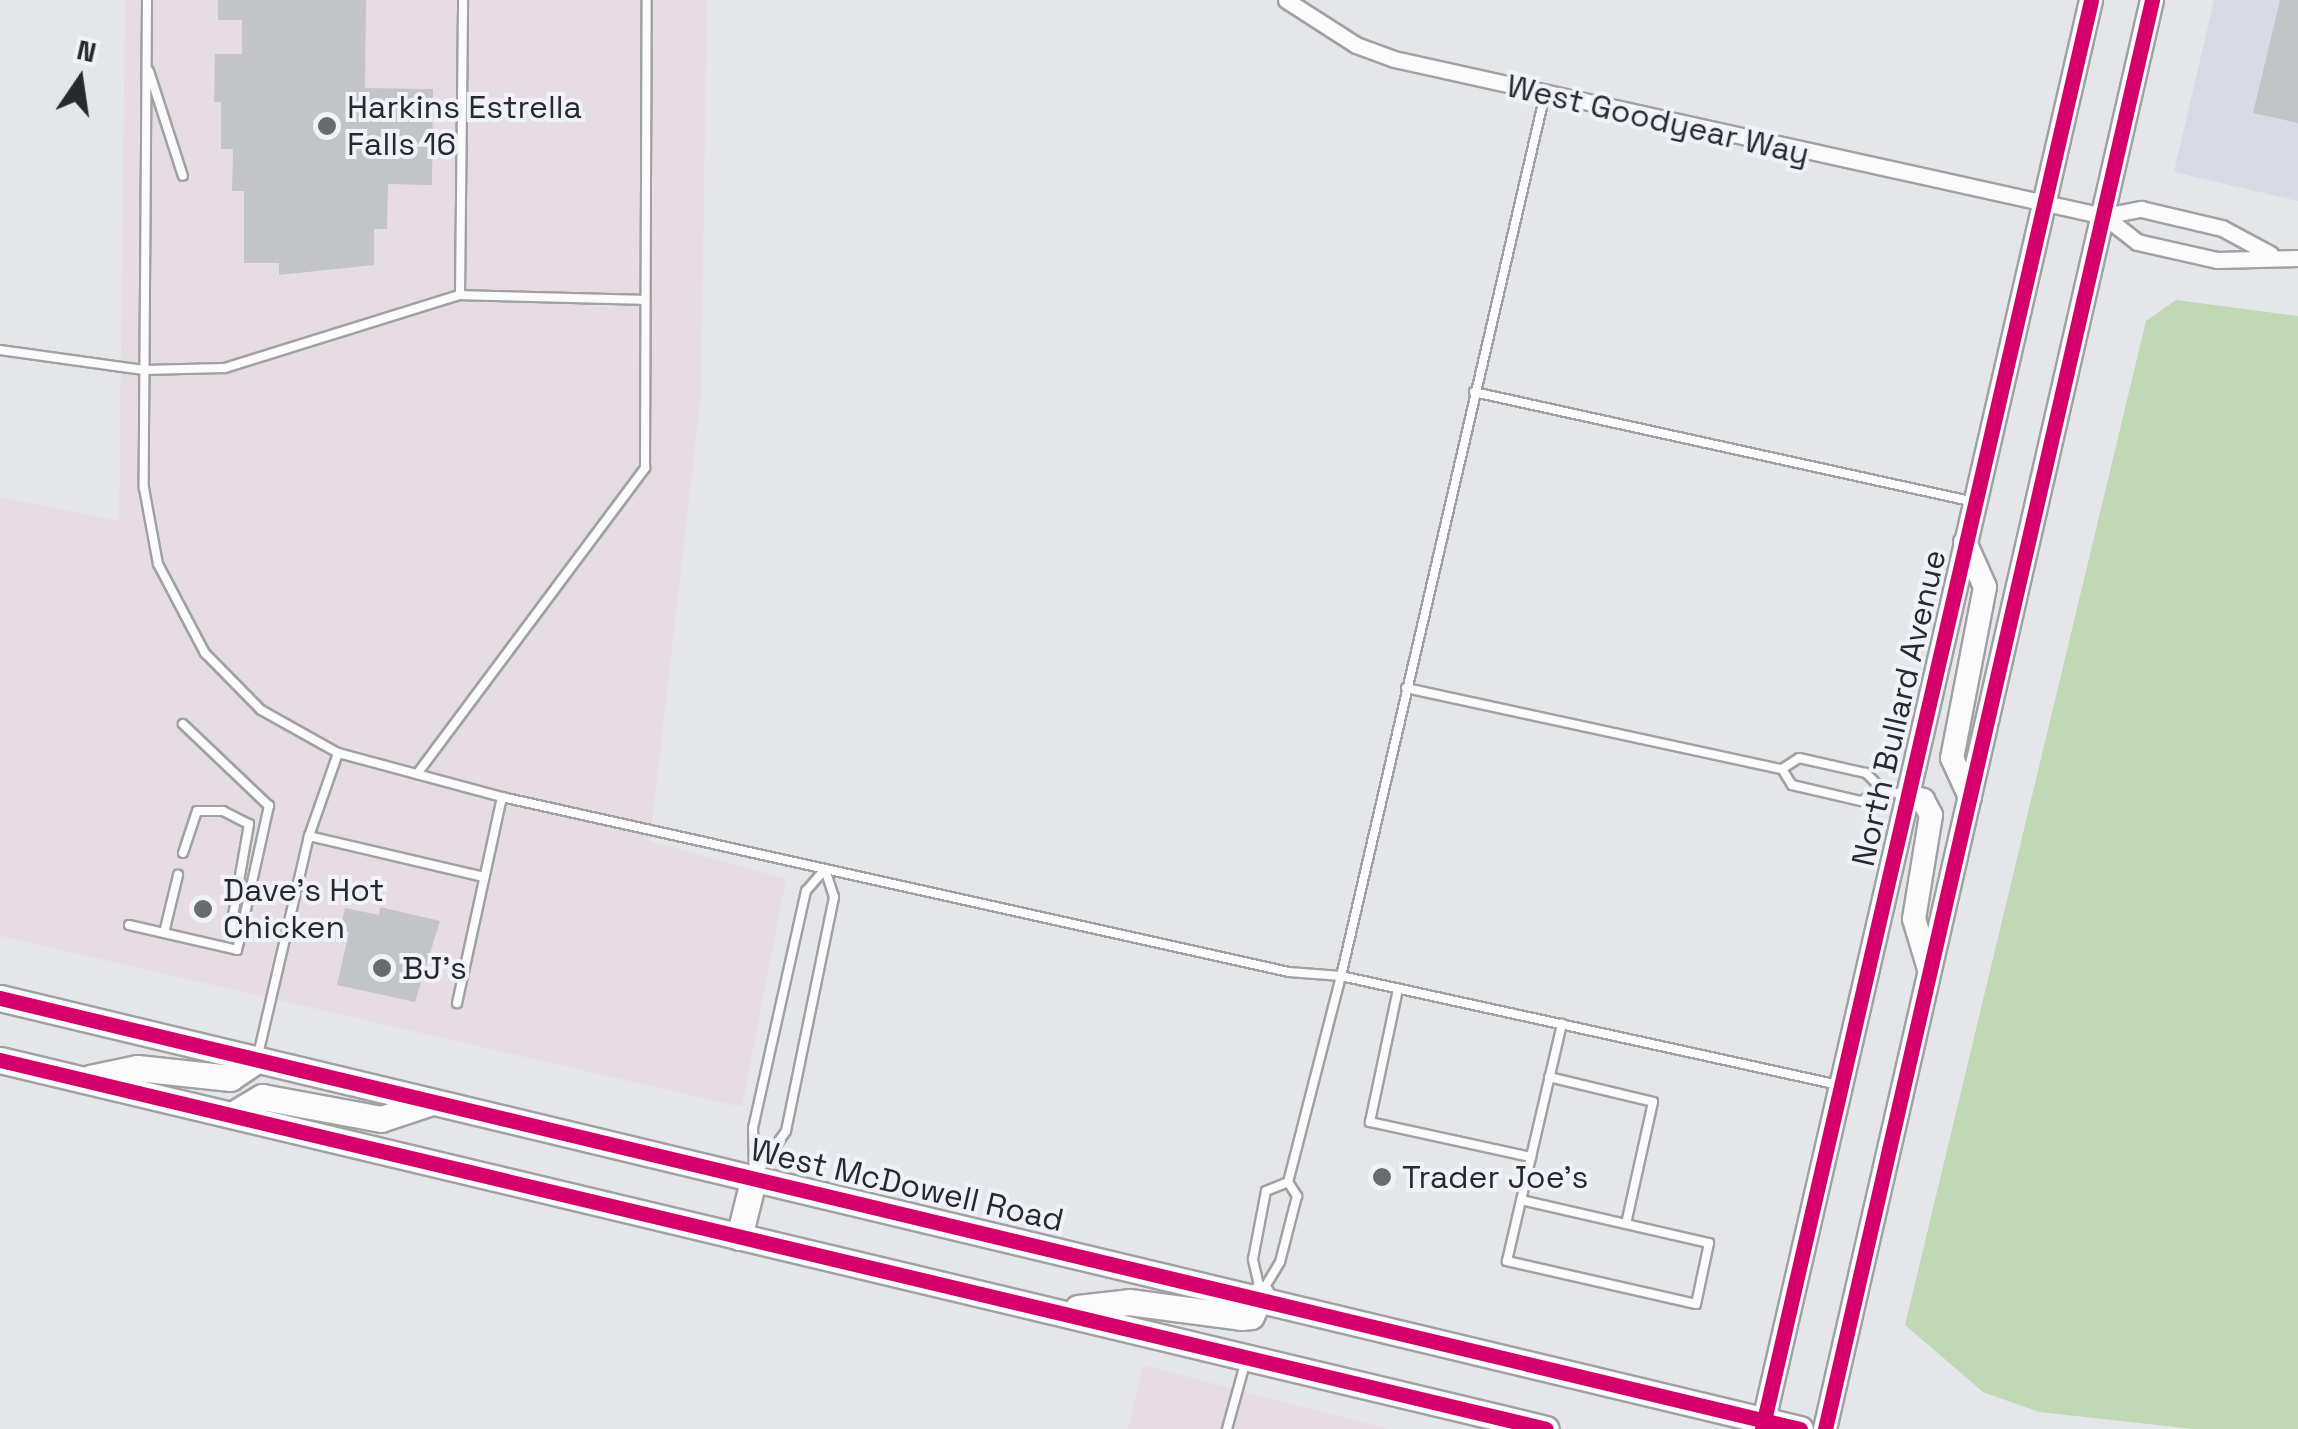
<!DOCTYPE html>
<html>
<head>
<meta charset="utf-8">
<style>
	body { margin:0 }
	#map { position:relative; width:2298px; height:1429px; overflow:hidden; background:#e5e6ea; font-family:"Space Grotesk",sans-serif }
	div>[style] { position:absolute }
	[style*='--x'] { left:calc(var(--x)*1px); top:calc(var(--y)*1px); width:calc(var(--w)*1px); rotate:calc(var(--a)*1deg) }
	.commercial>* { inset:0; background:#e8dce4 }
	.built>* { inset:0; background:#d8dbe5 }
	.green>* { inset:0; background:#c1d8b5 }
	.building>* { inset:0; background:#c3c4c7 }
	.roads { filter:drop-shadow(2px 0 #a0a1a4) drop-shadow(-2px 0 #a0a1a4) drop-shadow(0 2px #a0a1a4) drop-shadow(0 -2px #a0a1a4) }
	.lane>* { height:8px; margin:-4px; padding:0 4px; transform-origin:4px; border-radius:4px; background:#fbfbfc }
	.street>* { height:15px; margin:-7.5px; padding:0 7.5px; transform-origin:7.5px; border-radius:7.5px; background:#fbfbfc }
	.secondary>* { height:22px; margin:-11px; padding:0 11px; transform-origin:11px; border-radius:11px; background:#fbfbfc }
	.primary>* { height:25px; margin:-12.5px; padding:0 12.5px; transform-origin:12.5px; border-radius:12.5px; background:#fbfbfc }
	.cycleway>* { height:15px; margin:-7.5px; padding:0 7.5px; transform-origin:7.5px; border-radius:7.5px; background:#d6006c }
	.dots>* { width:28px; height:28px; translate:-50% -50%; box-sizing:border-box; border:5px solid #f0f2f9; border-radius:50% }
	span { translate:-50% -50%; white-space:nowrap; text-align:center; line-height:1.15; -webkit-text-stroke:8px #f0f2f9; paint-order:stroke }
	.poi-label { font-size:32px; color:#28292c }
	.left { translate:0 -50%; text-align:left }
	.street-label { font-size:32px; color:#28292c }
	.north { position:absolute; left:30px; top:30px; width:100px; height:100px; -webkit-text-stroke:8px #f0f2f9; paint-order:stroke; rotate:13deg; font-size:28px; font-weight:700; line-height:40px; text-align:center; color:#28292c }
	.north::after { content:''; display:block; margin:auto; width:35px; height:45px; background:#28292c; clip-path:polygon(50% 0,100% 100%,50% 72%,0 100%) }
</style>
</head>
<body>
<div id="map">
	<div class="commercial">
		<i style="clip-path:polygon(125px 0,707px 0,701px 395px,650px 841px,786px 879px,742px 1107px,0 936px,0 497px,119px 521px)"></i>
		<i style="clip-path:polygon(1143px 1365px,1388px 1429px,1128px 1429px)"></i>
	</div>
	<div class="built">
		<i style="clip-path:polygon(2214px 0,2298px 0,2298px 201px,2174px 172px)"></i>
	</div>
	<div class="green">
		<i style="clip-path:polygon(2176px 300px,2298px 316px,2298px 1429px,2193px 1429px,2039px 1412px,1983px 1392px,1905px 1325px,2146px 321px)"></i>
	</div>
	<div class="building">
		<i style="clip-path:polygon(218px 0,366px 0,365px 88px,433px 89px,432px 185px,388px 184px,387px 229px,374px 229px,374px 265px,279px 275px,279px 263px,244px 263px,244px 191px,232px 191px,233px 149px,221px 149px,221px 102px,214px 102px,215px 54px,242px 54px,242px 20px,218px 20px)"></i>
		<i style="clip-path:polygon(2280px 0,2298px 0,2298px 123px,2253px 113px)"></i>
		<i style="clip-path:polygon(380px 907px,440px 921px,415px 1002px,337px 985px,349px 932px,340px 930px,345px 908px,379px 915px)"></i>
	</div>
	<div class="roads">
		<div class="lane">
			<i style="--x:147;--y:0;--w:488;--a:90.4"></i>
			<i style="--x:144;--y:488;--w:77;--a:79.6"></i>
			<i style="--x:158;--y:564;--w:101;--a:62.2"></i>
			<i style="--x:205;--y:653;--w:80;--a:45.5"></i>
			<i style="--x:261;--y:710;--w:88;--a:29.2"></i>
			<i style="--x:338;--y:753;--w:170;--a:15"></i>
			<i style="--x:502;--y:797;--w:211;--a:102.3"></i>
			<i style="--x:149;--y:71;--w:110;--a:72.1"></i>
			<i style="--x:1545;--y:94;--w:905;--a:103.02"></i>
			<i style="--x:1341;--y:976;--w:510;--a:12.35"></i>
			<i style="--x:460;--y:295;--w:295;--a:-89.4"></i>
			<i style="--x:0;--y:350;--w:145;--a:7.9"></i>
			<i style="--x:144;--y:370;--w:81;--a:-1.4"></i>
			<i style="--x:225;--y:368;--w:246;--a:-17.3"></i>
			<i style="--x:460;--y:295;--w:185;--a:1.5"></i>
			<i style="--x:1474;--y:392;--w:508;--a:12.39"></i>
			<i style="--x:1406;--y:688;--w:385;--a:12.2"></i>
			<i style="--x:1782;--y:769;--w:20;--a:-33"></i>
			<i style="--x:1799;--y:758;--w:69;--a:12.6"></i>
			<i style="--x:1866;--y:773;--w:24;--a:45"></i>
			<i style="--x:1883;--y:790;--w:23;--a:13"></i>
			<i style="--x:1782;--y:769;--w:19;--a:58"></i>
			<i style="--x:1792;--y:785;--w:71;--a:13.1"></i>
			<i style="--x:1861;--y:801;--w:25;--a:-27"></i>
			<i style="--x:417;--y:774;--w:382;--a:-53.3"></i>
			<i style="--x:645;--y:468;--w:468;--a:-89.8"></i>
			<i style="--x:502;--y:797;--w:806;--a:12.54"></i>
			<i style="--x:1289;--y:972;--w:52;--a:4.4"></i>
			<i style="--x:1341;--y:976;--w:213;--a:104.4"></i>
			<i style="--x:1288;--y:1182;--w:17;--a:57"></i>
			<i style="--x:1297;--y:1196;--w:68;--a:104.4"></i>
			<i style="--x:1280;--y:1262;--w:35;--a:121"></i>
			<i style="--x:309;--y:836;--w:180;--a:13.2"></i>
			<i style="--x:183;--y:853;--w:44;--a:-71.6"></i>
			<i style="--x:197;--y:811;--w:26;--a:0"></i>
			<i style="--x:223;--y:811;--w:29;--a:27"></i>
			<i style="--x:249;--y:824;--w:105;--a:99.9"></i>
			<i style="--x:231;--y:927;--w:17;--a:62"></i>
			<i style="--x:129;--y:925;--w:111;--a:13"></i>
			<i style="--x:237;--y:950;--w:148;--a:-77.5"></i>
			<i style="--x:269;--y:806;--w:119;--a:-136.4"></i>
			<i style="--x:164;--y:933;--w:60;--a:-76.4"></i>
			<i style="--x:1398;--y:989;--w:136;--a:101.9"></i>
			<i style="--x:1370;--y:1122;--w:165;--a:12.3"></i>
			<i style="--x:1531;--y:1157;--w:137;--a:-76.9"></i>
			<i style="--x:258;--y:1055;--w:225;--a:-76.9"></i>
			<i style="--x:309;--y:836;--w:88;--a:-70.7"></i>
			<i style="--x:1549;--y:1077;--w:107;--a:13.5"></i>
			<i style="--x:1653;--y:1102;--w:125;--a:102.5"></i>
			<i style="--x:754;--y:1171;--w:43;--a:-91.3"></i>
			<i style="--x:753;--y:1128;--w:243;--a:-77.4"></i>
			<i style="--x:806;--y:891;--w:29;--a:-49"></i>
			<i style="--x:756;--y:1174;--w:52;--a:-55.1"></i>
			<i style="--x:786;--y:1131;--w:239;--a:-78.4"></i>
			<i style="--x:834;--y:897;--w:29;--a:-108"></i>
			<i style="--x:1521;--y:1200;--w:193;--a:12.9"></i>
			<i style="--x:1709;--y:1243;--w:62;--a:102"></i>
			<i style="--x:1696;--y:1304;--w:194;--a:-167.2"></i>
			<i style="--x:1507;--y:1261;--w:107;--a:-77"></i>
			<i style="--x:1260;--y:1290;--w:32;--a:-103"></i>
			<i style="--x:1253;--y:1259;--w:69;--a:-79.2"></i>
			<i style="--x:1266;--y:1191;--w:24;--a:-22"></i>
			<i style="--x:1227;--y:1429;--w:72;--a:-74.6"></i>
		</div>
		<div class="street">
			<i style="--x:1286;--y:0;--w:83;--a:32.7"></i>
			<i style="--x:1356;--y:45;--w:40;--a:20.2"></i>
			<i style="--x:1394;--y:59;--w:727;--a:12.47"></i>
			<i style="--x:2104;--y:216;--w:38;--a:-11"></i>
			<i style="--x:2141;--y:209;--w:83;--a:13.2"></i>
			<i style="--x:2222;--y:228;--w:55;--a:28.4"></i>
			<i style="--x:2104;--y:216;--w:42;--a:38.2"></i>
			<i style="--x:2137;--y:242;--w:82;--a:12.7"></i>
			<i style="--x:2217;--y:260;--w:81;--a:-1.4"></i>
		</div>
		<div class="secondary">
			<i style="--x:1965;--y:542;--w:49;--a:66"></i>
			<i style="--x:1985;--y:587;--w:174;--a:100.9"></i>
			<i style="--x:1952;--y:758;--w:43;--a:65.2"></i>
			<i style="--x:1907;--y:795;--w:17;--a:17"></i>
			<i style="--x:1923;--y:800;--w:17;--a:62"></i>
			<i style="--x:1931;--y:815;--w:105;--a:99.3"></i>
			<i style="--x:1914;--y:919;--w:52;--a:73.3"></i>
			<i style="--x:1762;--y:1429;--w:1466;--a:-77.03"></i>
			<i style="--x:1825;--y:1429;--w:1466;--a:-77.11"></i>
		</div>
		<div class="primary">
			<i style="--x:0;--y:998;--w:1851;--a:13.47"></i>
			<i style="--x:0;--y:1060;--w:1589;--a:13.42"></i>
			<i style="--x:90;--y:1078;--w:48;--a:-12"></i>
			<i style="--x:137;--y:1068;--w:94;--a:6.1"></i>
			<i style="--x:230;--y:1078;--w:32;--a:-34"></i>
			<i style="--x:232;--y:1115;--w:35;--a:-31"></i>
			<i style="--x:262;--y:1097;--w:121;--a:10.5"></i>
			<i style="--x:381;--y:1119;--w:54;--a:-18.4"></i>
			<i style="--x:739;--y:1237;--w:62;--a:-76"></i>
			<i style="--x:1078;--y:1308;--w:51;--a:-6.7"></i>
			<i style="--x:1129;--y:1302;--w:113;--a:7.6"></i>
			<i style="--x:1241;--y:1317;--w:10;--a:-6"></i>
			<i style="--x:1251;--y:1316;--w:24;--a:-66"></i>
		</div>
	</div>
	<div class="cycleway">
		<i style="--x:0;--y:998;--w:1851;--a:13.47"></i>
		<i style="--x:0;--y:1060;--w:1589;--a:13.42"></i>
		<i style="--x:1762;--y:1429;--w:1466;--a:-77.03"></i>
		<i style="--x:1825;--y:1429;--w:1466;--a:-77.11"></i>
	</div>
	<div class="dots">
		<i style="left:327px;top:126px;background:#6a6b6e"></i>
		<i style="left:203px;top:909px;background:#6a6b6e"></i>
		<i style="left:382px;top:968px;background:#6a6b6e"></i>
		<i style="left:1382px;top:1177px;background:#6a6b6e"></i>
	</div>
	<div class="poi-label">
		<span class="left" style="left:347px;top:126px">Harkins Estrella<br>Falls 16</span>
		<span class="left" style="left:223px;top:909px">Dave's Hot<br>Chicken</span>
		<span class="left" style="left:402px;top:968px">BJ's</span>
		<span class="left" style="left:1402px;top:1177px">Trader Joe's</span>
	</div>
	<div class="street-label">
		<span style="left:1658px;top:120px;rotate:13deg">West Goodyear Way</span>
		<span style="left:1899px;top:708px;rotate:-77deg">North Bullard Avenue</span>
		<span style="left:907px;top:1185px;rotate:13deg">West McDowell Road</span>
	</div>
	<div class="north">N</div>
</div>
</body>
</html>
